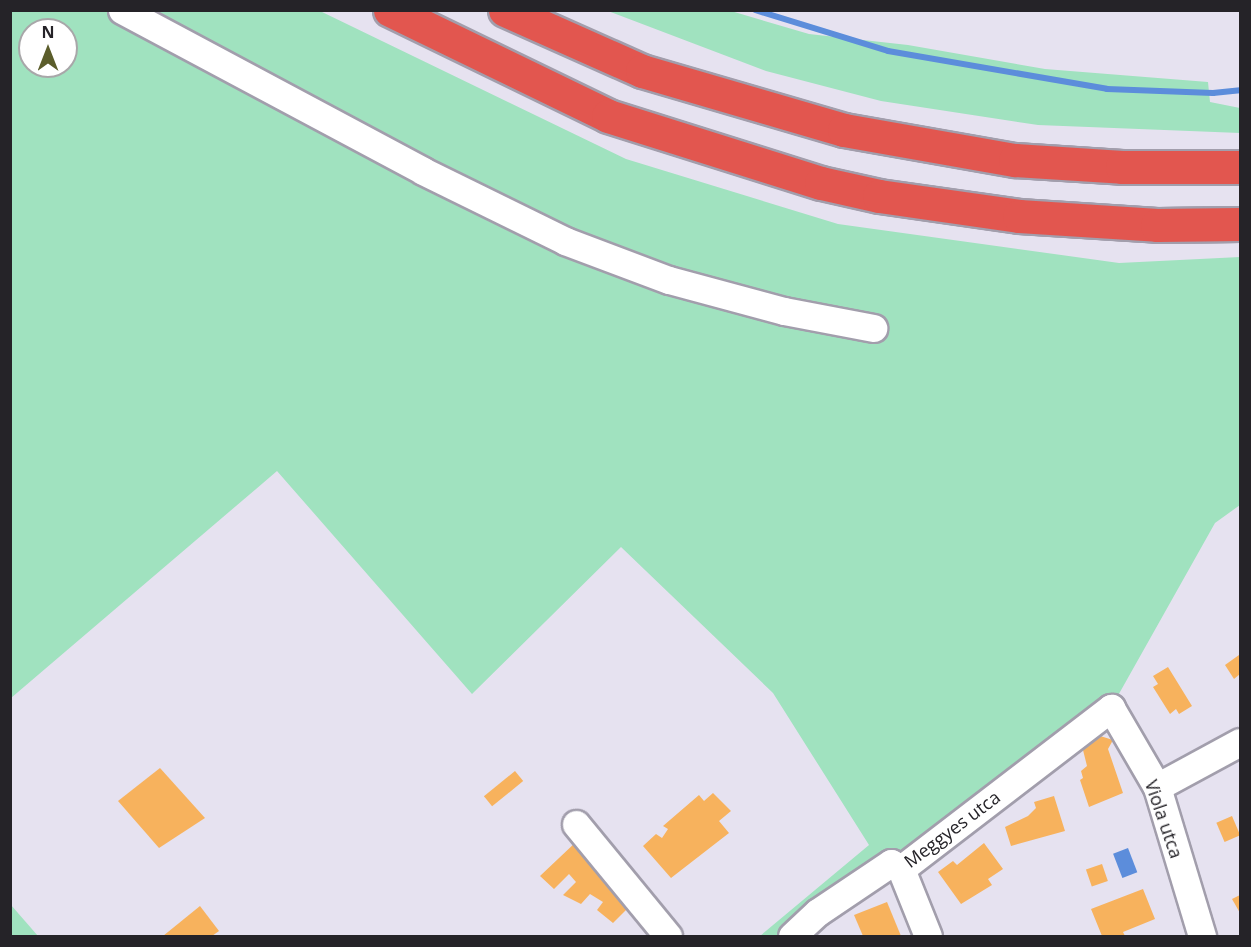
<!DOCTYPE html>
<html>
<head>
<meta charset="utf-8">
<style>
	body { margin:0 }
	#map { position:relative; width:1251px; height:947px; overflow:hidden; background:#e6e2f0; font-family:"Open Sans",sans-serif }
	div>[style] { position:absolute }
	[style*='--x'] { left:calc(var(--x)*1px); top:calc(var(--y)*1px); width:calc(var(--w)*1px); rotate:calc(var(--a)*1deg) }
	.green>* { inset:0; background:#a0e2bf }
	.water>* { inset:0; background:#5c8ddb; transform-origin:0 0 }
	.stream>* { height:6px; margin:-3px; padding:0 3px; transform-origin:3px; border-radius:3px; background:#5c8ddb }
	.building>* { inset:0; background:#f7b25d; transform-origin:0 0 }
	.roads { filter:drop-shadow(2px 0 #a29eac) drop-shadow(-2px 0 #a29eac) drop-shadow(0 2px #a29eac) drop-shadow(0 -2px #a29eac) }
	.minor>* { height:27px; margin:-13.5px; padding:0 13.5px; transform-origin:13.5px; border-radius:13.5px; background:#fff }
	.highway>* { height:33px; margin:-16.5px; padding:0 16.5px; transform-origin:16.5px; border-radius:16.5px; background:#e2564f }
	span { translate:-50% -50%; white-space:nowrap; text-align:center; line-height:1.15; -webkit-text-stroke:4.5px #fff; paint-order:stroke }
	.street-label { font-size:18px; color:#252328 }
	.frame { position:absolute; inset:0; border:12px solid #252328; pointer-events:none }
	.north { position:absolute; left:18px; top:18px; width:60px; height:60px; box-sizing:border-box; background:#fff; border:2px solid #a8a7a9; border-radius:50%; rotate:0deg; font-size:16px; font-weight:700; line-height:24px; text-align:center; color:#252328 }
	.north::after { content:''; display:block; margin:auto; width:21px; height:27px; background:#5b5d2b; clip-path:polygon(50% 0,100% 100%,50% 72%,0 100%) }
</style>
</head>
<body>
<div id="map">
	<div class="green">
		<i style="clip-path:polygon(evenodd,11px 11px,320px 11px,626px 159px,838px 224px,1119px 263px,1240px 257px,1240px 505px,1215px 523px,1111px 708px,792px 936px,760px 936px,869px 845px,773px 693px,621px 547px,472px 694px,277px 471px,11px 698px,11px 11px,30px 30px,66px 30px,66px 66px,30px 66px,30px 30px)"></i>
		<i style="clip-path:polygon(608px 11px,731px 11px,809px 34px,908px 45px,1045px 69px,1208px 82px,1210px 102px,1240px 108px,1240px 133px,1038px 125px,881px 101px,766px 71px)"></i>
		<i style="clip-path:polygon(11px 905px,38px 936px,11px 936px)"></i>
	</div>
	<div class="water">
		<i style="left:1128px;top:848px;width:26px;height:16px;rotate:69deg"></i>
	</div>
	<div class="stream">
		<i style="--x:755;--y:10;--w:139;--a:17.1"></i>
		<i style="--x:888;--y:51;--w:222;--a:9.8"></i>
		<i style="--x:1107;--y:89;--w:106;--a:2.2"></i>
		<i style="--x:1213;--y:93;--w:27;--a:-6"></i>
	</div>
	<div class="building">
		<i style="clip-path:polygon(1239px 655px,1240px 674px,1234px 679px,1225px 665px)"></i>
		<i style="clip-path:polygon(1168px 667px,1192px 706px,1179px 714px,1176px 709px,1170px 714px,1153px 687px,1158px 684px,1153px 676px)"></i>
		<i style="clip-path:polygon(1097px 735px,1113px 740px,1108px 749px,1123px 793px,1089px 807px,1080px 780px,1083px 778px,1081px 771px,1087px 766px,1082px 746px)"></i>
		<i style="clip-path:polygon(160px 768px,205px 818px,159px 848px,118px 801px)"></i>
		<i style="left:515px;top:771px;width:13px;height:40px;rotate:51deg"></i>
		<i style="clip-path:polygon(713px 793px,731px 811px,719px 821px,729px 833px,671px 878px,643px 846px,656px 834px,662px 838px,668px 829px,663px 826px,699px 795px,704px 801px)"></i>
		<i style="clip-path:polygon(1054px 796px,1065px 831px,1011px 846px,1005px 827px,1028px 816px,1036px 808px,1034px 802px)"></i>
		<i style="left:1232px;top:816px;width:21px;height:17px;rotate:67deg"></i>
		<i style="clip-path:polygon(577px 841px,631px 905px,613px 923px,597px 910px,603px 902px,590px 894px,581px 904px,563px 895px,576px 882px,569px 874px,554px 889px,540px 876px)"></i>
		<i style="clip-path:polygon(984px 843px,1003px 869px,988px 879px,992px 885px,961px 904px,938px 872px,953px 861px,957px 865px)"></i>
		<i style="left:1102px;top:864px;width:18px;height:17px;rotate:71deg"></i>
		<i style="clip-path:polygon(1143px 889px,1155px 919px,1123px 932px,1125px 936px,1102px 936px,1091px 909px)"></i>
		<i style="clip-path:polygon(1240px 895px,1240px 913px,1232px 899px)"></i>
		<i style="clip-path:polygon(887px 902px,901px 936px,863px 936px,854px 915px)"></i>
		<i style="clip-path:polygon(200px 906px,219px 931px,212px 936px,163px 936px)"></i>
	</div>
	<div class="roads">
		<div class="minor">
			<i style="--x:122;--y:10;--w:341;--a:28.1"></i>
			<i style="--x:423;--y:171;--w:158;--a:26.2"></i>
			<i style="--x:565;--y:241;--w:111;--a:20.6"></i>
			<i style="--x:669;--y:280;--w:119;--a:15.1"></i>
			<i style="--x:784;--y:311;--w:91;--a:10.8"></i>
			<i style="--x:1157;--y:787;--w:94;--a:-28.5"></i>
			<i style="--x:576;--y:824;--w:145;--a:50.6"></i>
			<i style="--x:901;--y:869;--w:72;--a:68.1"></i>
			<i style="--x:792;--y:936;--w:35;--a:-43"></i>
			<i style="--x:818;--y:912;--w:88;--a:-33.9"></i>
			<i style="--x:891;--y:863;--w:12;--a:31"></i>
			<i style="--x:901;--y:869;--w:265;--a:-37.5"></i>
			<i style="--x:1111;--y:708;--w:91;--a:59.8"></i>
			<i style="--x:1157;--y:787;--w:156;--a:73.2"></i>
		</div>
		<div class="highway">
			<i style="--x:390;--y:10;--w:242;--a:25.9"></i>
			<i style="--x:608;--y:116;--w:223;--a:17.5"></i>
			<i style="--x:821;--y:183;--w:59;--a:12.6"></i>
			<i style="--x:879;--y:196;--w:141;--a:8.1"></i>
			<i style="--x:1019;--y:216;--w:138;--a:3.7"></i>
			<i style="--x:1157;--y:225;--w:83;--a:-0.7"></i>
			<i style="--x:505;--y:10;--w:150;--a:24"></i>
			<i style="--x:642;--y:71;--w:210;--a:16.3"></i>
			<i style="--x:844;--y:130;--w:174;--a:10"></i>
			<i style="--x:1015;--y:160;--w:107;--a:3.7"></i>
			<i style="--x:1122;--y:167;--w:118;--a:0"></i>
		</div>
	</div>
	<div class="street-label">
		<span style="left:1164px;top:819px;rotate:71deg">Viola utca</span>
		<span style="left:952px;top:829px;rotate:-37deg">Meggyes utca</span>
	</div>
	<div class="frame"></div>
	<div class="north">N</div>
</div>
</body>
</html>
